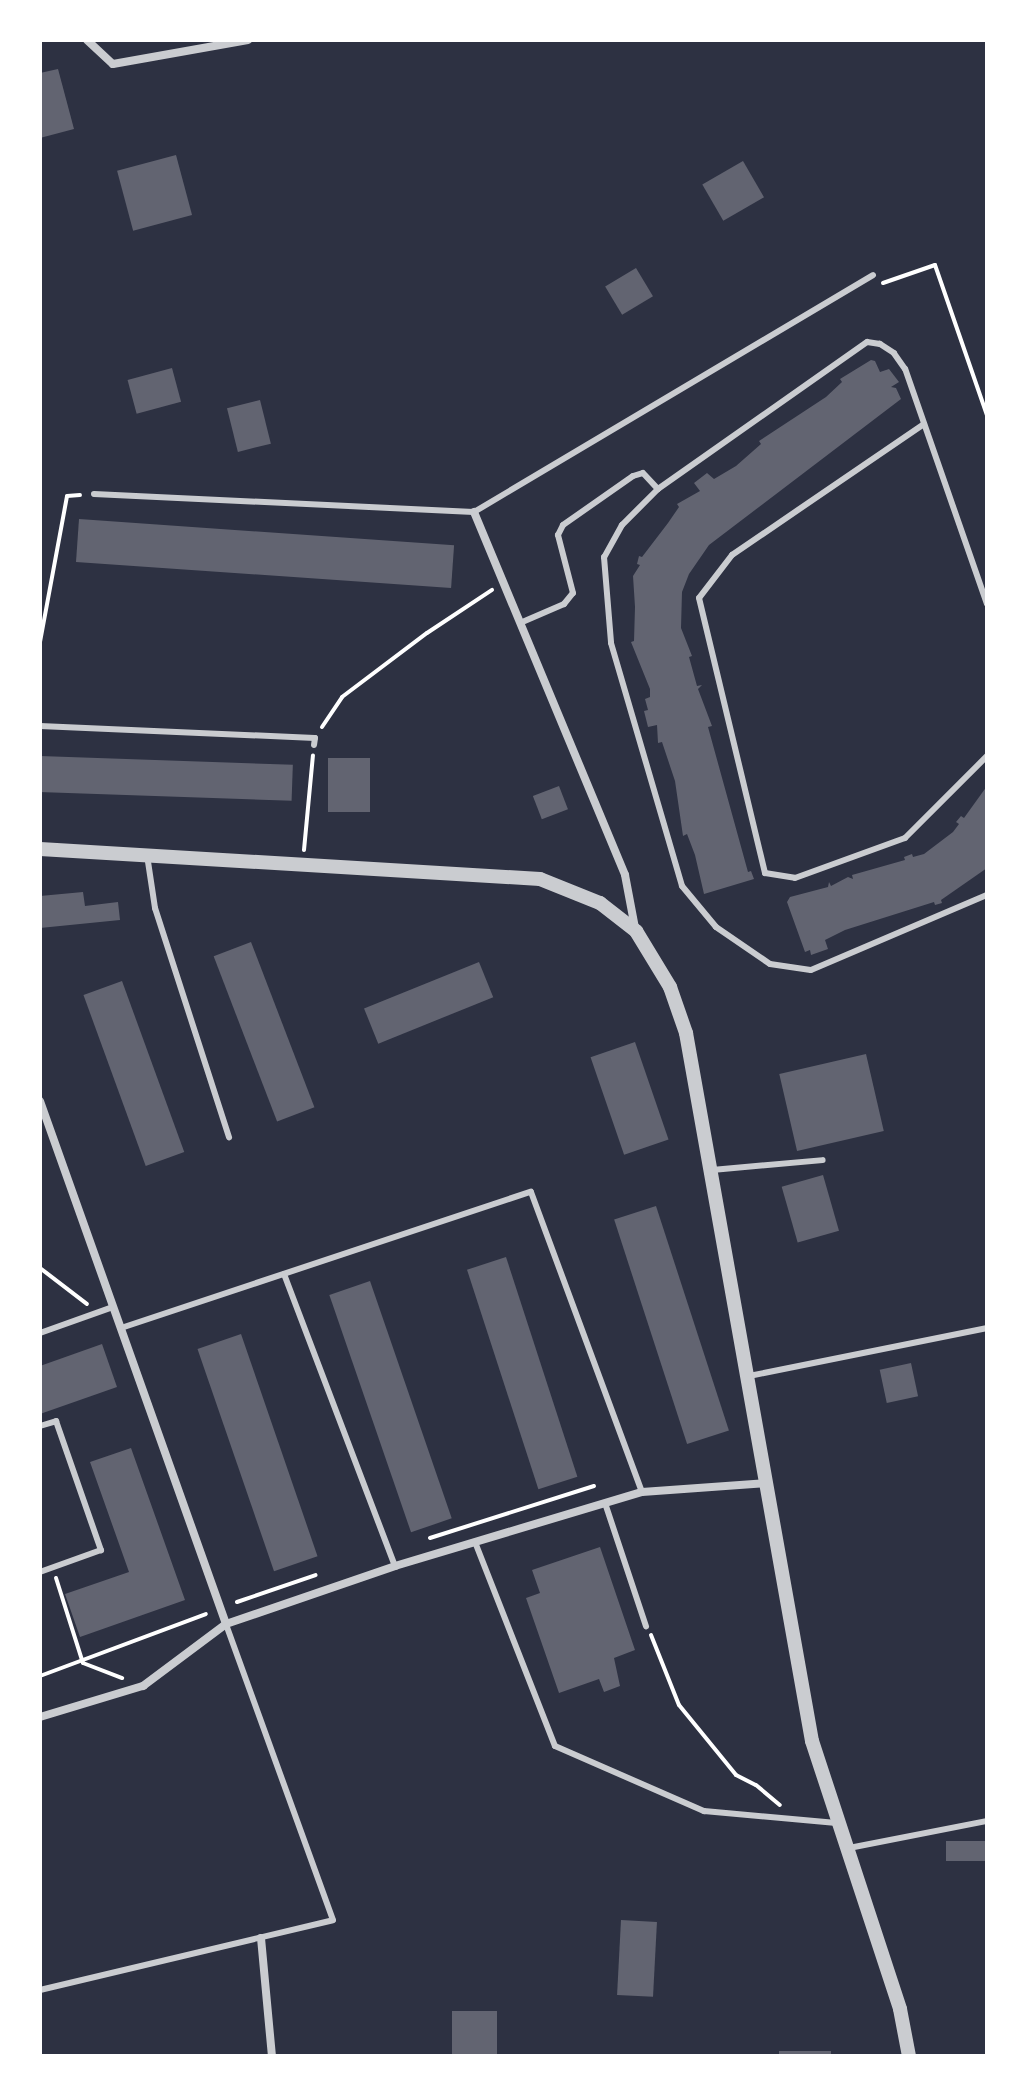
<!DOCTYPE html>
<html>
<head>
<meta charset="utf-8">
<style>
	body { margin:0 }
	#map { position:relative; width:1027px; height:2096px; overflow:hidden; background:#2d3142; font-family:"Open Sans",sans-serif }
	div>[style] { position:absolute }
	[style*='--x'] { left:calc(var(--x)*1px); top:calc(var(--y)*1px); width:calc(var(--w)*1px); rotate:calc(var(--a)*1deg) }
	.building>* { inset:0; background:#626471; transform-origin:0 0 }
	.path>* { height:4px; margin:-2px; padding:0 2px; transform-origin:2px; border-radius:2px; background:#fff }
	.service>* { height:6px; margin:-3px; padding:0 3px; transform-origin:3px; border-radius:3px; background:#caccd0 }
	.minor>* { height:8px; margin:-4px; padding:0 4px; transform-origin:4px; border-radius:4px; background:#caccd0 }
	.tertiary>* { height:14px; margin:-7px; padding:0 7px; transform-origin:7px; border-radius:7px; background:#caccd0 }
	span { translate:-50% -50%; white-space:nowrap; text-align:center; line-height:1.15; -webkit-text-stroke:6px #fff; paint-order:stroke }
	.frame { position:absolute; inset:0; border:42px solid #fff; pointer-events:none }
</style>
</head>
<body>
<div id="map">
	<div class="building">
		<i style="clip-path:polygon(58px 69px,74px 129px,40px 138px,40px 73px)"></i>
		<i style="left:176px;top:155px;width:62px;height:61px;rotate:75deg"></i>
		<i style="left:743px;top:161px;width:42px;height:47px;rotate:60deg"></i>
		<i style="left:636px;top:268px;width:33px;height:36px;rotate:59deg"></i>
		<i style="clip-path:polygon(871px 360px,875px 361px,880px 372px,889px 369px,899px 382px,891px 387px,896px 388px,901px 399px,709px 545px,689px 574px,682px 592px,681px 628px,692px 656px,689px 657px,697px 686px,702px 685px,698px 689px,712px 726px,708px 727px,748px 872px,751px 871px,754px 879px,704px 894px,695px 855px,687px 834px,683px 836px,675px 781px,662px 742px,658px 743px,657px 725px,648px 727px,644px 711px,648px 710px,645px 699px,650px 697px,650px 689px,631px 642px,634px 641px,635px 607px,633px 576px,640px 565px,637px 564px,639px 556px,642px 557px,668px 523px,679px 507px,677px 504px,700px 491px,694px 483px,707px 473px,714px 479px,736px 466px,761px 444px,759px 441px,826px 397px,842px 382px,840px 379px)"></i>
		<i style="left:172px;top:368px;width:35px;height:46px;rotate:75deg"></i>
		<i style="left:260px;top:400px;width:45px;height:34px;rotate:76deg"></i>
		<i style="left:79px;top:519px;width:376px;height:43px;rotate:4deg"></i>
		<i style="left:40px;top:756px;width:253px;height:36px;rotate:2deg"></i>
		<i style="left:328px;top:758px;width:42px;height:54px"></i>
		<i style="left:559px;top:786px;width:25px;height:28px;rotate:69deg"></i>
		<i style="clip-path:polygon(987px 786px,987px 868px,941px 900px,942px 903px,935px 905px,934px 902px,845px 930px,825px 940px,828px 949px,811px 955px,810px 950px,805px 952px,787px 902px,790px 897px,828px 887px,829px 882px,831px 886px,848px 877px,853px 879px,852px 875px,905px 860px,904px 857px,912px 854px,913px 857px,924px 854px,953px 832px,959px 824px,956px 822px,961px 816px,964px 818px)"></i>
		<i style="clip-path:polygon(83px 892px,85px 906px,118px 902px,120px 920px,40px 928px,40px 896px)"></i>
		<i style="left:251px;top:942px;width:177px;height:40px;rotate:69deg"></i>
		<i style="left:479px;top:962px;width:38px;height:124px;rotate:68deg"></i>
		<i style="left:122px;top:981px;width:182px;height:41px;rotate:70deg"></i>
		<i style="left:635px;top:1042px;width:103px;height:47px;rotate:71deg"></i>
		<i style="left:866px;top:1054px;width:79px;height:89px;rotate:77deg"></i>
		<i style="left:823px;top:1175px;width:58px;height:43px;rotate:74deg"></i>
		<i style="left:656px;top:1206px;width:236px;height:44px;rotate:72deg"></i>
		<i style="left:506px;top:1257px;width:231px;height:41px;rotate:72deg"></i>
		<i style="left:370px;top:1281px;width:251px;height:43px;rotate:71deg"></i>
		<i style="left:241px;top:1334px;width:235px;height:46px;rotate:71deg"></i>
		<i style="clip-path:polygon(102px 1344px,117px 1387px,40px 1414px,40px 1366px)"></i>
		<i style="left:911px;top:1363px;width:34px;height:32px;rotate:78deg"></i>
		<i style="clip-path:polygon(131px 1448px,185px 1600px,80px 1637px,65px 1594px,129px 1572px,90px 1462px)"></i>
		<i style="clip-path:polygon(600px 1547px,635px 1650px,614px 1658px,620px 1686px,604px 1692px,599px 1679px,559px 1693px,526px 1598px,540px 1593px,532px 1570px)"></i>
		<i style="left:987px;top:1841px;width:20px;height:41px;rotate:90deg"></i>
		<i style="left:621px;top:1920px;width:36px;height:75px;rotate:3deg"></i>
		<i style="left:452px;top:2011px;width:45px;height:45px"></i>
		<i style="left:779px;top:2051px;width:52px;height:5px"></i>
	</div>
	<div class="path">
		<i style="--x:883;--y:283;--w:55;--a:-19.1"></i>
		<i style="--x:935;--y:265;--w:159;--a:70.9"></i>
		<i style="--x:40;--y:642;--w:148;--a:-79.5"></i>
		<i style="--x:67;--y:496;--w:13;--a:-4"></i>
		<i style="--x:322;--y:727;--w:36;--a:-56"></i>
		<i style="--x:342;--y:697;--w:106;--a:-37"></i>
		<i style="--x:427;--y:633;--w:78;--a:-33.5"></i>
		<i style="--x:304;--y:850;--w:95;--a:-84.6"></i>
		<i style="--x:40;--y:1268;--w:59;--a:37.5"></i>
		<i style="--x:430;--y:1538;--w:172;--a:-17.6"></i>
		<i style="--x:56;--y:1578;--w:89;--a:72.4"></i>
		<i style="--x:83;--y:1663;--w:42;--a:21"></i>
		<i style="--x:237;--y:1602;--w:83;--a:-18.9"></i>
		<i style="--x:651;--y:1635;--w:75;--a:68.2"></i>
		<i style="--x:679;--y:1705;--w:90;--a:50.8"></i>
		<i style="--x:736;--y:1775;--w:22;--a:27"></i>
		<i style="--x:756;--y:1785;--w:31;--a:40"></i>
		<i style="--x:40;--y:1676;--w:177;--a:-20.5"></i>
	</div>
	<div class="service">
		<i style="--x:924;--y:424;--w:232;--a:145.7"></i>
		<i style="--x:732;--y:555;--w:54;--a:127.5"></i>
		<i style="--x:699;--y:598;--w:283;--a:76.5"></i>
		<i style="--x:765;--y:873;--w:30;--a:9"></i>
		<i style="--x:795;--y:878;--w:117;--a:-20"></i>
		<i style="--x:905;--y:838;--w:116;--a:-45"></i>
		<i style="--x:94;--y:494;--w:380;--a:2.7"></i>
		<i style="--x:474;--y:512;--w:464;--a:-30.7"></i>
		<i style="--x:987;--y:604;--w:249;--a:-109.2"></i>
		<i style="--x:905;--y:369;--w:19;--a:-125"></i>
		<i style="--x:894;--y:353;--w:17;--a:-147"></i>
		<i style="--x:880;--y:344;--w:13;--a:-171"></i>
		<i style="--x:867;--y:342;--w:256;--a:144.9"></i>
		<i style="--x:658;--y:489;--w:51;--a:135"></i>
		<i style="--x:622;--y:525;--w:37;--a:119"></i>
		<i style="--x:604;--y:557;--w:86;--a:85.3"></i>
		<i style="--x:611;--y:643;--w:253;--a:73.7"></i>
		<i style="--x:682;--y:886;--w:53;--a:50.3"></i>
		<i style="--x:716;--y:927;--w:65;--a:34.4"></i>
		<i style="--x:770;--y:964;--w:41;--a:8.3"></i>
		<i style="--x:811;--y:970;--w:191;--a:-23.1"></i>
		<i style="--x:520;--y:623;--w:48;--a:-23.4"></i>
		<i style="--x:564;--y:604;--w:14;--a:-51"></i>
		<i style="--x:573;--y:593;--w:60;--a:-104.5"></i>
		<i style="--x:558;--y:535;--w:11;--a:-63"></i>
		<i style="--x:563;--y:525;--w:85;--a:-35"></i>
		<i style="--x:633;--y:476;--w:10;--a:-17"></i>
		<i style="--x:643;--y:473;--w:22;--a:47"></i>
		<i style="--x:40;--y:726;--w:275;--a:2.5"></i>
		<i style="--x:315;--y:738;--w:7;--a:98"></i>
		<i style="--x:147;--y:855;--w:54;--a:81.4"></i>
		<i style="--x:155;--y:908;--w:241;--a:72.1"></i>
		<i style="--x:712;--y:1170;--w:111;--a:-5.1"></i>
		<i style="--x:284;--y:1274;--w:312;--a:69.2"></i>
		<i style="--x:121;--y:1328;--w:432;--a:-18.4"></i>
		<i style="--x:531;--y:1192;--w:320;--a:69.7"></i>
		<i style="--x:40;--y:1333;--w:77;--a:-19.6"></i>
		<i style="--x:749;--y:1376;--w:243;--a:-11.4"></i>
		<i style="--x:40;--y:1426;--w:17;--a:-17"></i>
		<i style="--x:56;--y:1421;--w:137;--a:70.8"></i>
		<i style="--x:101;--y:1550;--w:65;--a:160.2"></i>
		<i style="--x:605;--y:1503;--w:130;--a:71.6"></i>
		<i style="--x:475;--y:1542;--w:219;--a:68.6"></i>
		<i style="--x:555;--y:1746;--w:163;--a:23.6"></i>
		<i style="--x:704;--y:1811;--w:133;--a:5.2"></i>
		<i style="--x:849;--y:1848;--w:141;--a:-11.1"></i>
		<i style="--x:40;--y:1990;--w:301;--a:-13.4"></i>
		<i style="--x:333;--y:1920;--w:315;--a:-109.9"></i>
	</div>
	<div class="minor">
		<i style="--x:87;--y:40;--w:35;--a:43"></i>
		<i style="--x:113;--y:64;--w:137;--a:-10.1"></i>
		<i style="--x:474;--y:512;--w:393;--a:67.4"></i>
		<i style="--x:625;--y:875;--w:54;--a:79.3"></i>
		<i style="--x:40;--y:1101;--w:555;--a:70.42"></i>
		<i style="--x:40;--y:1717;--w:108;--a:-16.8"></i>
		<i style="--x:143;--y:1686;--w:104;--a:-36.8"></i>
		<i style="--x:226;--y:1624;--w:179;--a:-18.9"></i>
		<i style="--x:395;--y:1566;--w:258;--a:-16.7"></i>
		<i style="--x:642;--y:1492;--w:125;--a:-4.1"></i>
		<i style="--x:261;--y:1938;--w:119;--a:84.7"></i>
	</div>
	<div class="tertiary">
		<i style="--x:40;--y:849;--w:501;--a:3.43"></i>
		<i style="--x:540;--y:879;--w:65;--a:21.8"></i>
		<i style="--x:600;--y:903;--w:46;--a:37.9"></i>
		<i style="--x:636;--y:931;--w:66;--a:58.7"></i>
		<i style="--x:670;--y:987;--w:49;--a:70.8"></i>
		<i style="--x:686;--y:1033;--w:719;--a:79.91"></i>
		<i style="--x:812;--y:1741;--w:282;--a:71.8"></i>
		<i style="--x:900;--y:2009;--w:48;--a:79.2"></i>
	</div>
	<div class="frame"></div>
</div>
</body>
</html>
